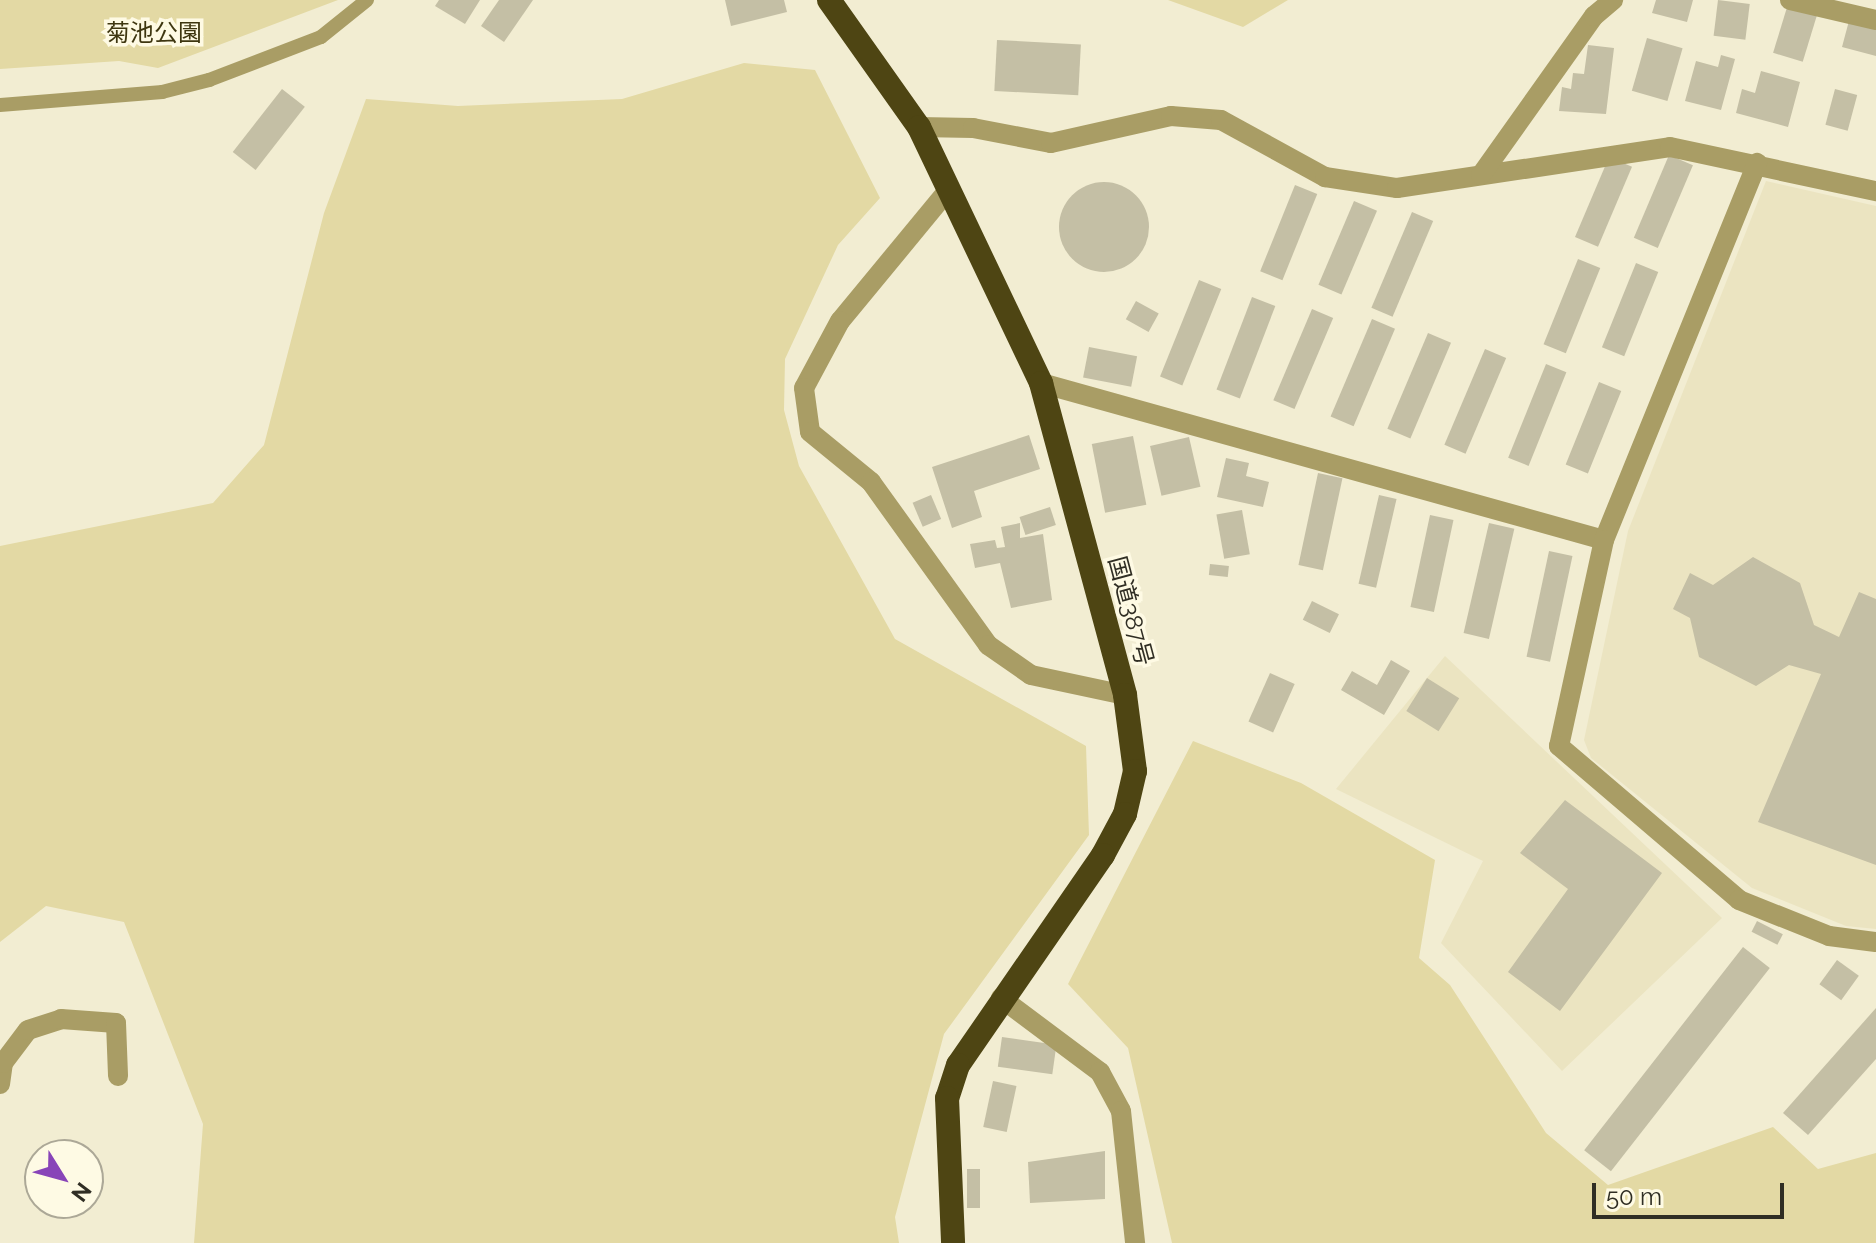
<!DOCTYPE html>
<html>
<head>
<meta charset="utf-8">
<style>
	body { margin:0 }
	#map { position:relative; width:1876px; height:1243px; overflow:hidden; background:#f2edd2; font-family:Raleway,"Noto Sans JP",sans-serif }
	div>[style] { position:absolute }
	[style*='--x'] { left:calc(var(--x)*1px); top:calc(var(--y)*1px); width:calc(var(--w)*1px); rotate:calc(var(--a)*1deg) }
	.built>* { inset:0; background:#ebe4c1 }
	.green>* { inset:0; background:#e3d9a4 }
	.building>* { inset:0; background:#c4bfa5; transform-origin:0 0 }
	.round { border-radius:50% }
	.lane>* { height:14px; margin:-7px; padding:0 7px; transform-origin:7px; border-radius:7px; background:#a99d65 }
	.street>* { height:20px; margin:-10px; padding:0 10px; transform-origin:10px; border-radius:10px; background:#a99d65 }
	.highway>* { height:24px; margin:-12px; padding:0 12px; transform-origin:12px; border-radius:12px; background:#4e4513 }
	span { translate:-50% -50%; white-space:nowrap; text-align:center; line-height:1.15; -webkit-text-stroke:7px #fefae4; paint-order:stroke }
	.park-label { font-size:24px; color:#3e3610 }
	.street-label { font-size:24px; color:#302e24 }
	.north { position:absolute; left:24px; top:1139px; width:80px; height:80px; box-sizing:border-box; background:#fefae4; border:2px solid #aca897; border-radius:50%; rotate:127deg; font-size:22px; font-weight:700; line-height:32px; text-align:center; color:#302e24 }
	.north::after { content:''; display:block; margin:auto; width:28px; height:36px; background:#8844b8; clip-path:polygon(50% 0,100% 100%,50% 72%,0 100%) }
	.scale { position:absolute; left:1592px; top:1183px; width:192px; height:36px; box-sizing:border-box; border:4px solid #302e24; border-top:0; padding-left:10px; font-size:24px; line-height:28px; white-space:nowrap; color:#302e24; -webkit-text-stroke:6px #fefae4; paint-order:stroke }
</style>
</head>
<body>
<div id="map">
	<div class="built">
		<i style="clip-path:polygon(1766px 181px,1876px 206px,1876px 929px,1846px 926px,1752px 888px,1591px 758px,1584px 740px,1628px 531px)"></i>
		<i style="clip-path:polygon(1445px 656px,1722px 918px,1562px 1071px,1441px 943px,1483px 861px,1336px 789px)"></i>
	</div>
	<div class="green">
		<i style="clip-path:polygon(0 0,338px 0,158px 68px,119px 61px,0 69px)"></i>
		<i style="clip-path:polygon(1168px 0,1288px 0,1243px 27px)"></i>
		<i style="clip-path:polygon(744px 63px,815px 70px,880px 198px,838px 245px,785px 359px,784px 410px,799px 466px,895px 639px,1086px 746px,1089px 835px,944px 1034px,895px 1217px,899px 1243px,194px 1243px,203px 1124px,124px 922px,46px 906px,0 942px,0 546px,213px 503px,264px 445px,324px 213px,366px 99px,458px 106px,622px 99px)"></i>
		<i style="clip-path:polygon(1193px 741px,1301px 783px,1435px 860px,1419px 958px,1450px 985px,1546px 1133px,1608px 1185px,1773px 1127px,1818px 1169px,1876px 1153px,1876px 1243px,1172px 1243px,1128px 1048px,1068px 984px)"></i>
	</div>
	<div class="building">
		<i style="clip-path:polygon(439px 0,480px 0,465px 24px,435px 6px)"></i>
		<i style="clip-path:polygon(499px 0,533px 0,504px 42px,481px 26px)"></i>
		<i style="clip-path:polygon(725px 0,784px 0,787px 12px,731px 26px)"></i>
		<i style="clip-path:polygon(1656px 0,1693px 0,1687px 22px,1652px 13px)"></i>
		<i style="left:1718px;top:0;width:32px;height:36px;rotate:7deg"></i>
		<i style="left:1788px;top:4px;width:31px;height:51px;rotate:17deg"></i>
		<i style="clip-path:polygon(1850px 17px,1876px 24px,1876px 56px,1842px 47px)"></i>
		<i style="left:1647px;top:38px;width:37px;height:55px;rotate:16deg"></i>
		<i style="left:997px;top:40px;width:84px;height:51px;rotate:3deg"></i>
		<i style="clip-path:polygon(1588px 45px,1614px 48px,1606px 114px,1559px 111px,1562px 87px,1571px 89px,1573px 73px,1584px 74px)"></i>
		<i style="clip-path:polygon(1721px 55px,1735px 59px,1721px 110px,1685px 101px,1696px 61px,1718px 67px)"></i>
		<i style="clip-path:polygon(1761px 71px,1800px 82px,1788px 127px,1736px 113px,1742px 89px,1755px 93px)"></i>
		<i style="left:282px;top:89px;width:29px;height:80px;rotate:38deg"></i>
		<i style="left:1835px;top:89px;width:23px;height:37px;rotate:15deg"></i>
		<i style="left:1669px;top:155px;width:26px;height:90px;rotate:23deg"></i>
		<i style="left:1609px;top:157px;width:25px;height:87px;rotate:23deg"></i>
		<i class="round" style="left:1059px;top:182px;width:90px;height:90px"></i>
		<i style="left:1295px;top:185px;width:24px;height:93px;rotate:22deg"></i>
		<i style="left:1354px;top:201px;width:25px;height:91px;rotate:23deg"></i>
		<i style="left:1412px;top:212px;width:23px;height:104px;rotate:23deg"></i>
		<i style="left:1578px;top:259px;width:24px;height:92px;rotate:22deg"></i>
		<i style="left:1636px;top:263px;width:24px;height:91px;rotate:22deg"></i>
		<i style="left:1199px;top:280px;width:24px;height:104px;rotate:22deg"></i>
		<i style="left:1252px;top:297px;width:25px;height:99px;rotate:21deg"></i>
		<i style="left:1136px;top:301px;width:26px;height:21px;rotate:29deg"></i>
		<i style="left:1312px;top:309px;width:23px;height:99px;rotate:23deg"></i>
		<i style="left:1372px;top:319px;width:25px;height:106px;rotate:23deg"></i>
		<i style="left:1428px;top:333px;width:25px;height:104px;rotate:23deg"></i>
		<i style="left:1089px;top:347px;width:49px;height:31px;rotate:11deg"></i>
		<i style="left:1485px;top:349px;width:23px;height:104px;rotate:23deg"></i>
		<i style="left:1546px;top:364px;width:22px;height:101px;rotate:22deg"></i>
		<i style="left:1599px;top:382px;width:24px;height:89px;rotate:22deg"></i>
		<i style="clip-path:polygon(1029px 435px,1040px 469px,974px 491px,982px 517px,952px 528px,932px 467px)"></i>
		<i style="left:1133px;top:436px;width:70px;height:42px;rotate:79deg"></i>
		<i style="left:1189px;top:437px;width:51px;height:40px;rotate:77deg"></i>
		<i style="clip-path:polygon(1226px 458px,1249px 463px,1246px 476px,1269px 482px,1263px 507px,1217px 497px)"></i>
		<i style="left:1318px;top:473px;width:25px;height:94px;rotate:12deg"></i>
		<i style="left:931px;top:495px;width:26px;height:20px;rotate:67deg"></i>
		<i style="left:1379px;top:495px;width:18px;height:91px;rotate:13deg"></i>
		<i style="left:1050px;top:507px;width:19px;height:32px;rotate:72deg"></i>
		<i style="left:1242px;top:510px;width:45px;height:26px;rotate:80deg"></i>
		<i style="left:1430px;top:515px;width:24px;height:94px;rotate:12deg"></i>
		<i style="clip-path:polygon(1020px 523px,1020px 538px,1043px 534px,1052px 600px,1011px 608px,1000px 563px,975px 568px,970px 544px,995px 540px,997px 548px,1005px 547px,1001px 527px)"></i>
		<i style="left:1489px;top:523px;width:26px;height:113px;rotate:13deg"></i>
		<i style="left:1549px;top:551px;width:24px;height:108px;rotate:12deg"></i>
		<i style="clip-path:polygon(1753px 557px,1800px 583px,1814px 625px,1839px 637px,1859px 592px,1876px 599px,1876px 865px,1758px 822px,1821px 674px,1789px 665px,1756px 686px,1699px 657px,1690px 618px,1673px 609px,1690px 573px,1713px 585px)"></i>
		<i style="left:1210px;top:564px;width:19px;height:11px;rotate:6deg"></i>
		<i style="left:1312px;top:601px;width:30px;height:21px;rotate:26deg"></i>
		<i style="clip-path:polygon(1391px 660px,1410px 671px,1384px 715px,1341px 690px,1352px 671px,1377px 685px)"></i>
		<i style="left:1270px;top:673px;width:27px;height:53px;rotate:24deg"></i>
		<i style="left:1427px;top:678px;width:38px;height:39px;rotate:32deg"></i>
		<i style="clip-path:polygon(1565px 800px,1662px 873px,1560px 1011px,1508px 972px,1568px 889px,1520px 853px)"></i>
		<i style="left:1757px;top:921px;width:29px;height:12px;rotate:27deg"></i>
		<i style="left:1743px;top:947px;width:34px;height:258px;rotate:38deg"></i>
		<i style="left:1837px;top:960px;width:27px;height:30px;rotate:36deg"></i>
		<i style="clip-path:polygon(1876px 1008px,1876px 1059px,1808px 1135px,1783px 1113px)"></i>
		<i style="left:1002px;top:1037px;width:55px;height:30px;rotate:8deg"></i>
		<i style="left:993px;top:1081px;width:24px;height:47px;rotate:12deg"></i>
		<i style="clip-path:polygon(1105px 1151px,1105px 1199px,1030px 1203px,1028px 1162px)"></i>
		<i style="left:967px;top:1169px;width:13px;height:39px"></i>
	</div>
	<div class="lane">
		<i style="--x:0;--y:105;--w:163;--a:-4.6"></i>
		<i style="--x:162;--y:92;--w:49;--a:-14.3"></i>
		<i style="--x:209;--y:80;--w:120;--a:-21"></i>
		<i style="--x:321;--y:37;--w:59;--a:-38.8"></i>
	</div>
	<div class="street">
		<i style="--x:1790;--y:0;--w:88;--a:13.1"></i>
		<i style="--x:919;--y:127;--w:54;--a:1.1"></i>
		<i style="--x:973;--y:128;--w:79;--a:10.9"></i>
		<i style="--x:1051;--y:143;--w:123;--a:-12.7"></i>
		<i style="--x:1171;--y:116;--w:50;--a:4.6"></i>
		<i style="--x:1221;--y:120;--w:119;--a:28.7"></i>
		<i style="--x:1325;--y:177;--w:73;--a:8.7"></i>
		<i style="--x:1397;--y:188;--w:276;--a:-8.5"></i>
		<i style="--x:1670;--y:147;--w:211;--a:12.1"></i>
		<i style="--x:1481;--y:175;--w:195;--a:-54.6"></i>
		<i style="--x:1594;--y:16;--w:25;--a:-40"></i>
		<i style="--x:949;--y:189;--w:171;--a:129.5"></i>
		<i style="--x:840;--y:321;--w:76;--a:118.2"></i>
		<i style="--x:804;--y:388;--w:44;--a:82.2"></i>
		<i style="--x:810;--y:432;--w:79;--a:39.3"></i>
		<i style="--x:871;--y:482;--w:201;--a:54.3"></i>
		<i style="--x:988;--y:645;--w:52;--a:34.9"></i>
		<i style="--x:1031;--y:675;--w:96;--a:12"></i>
		<i style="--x:1041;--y:383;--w:584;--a:15.58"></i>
		<i style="--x:1604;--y:540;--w:407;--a:-67.9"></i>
		<i style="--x:1604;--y:540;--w:211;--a:102.3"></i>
		<i style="--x:1559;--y:746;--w:237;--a:40.5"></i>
		<i style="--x:1739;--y:900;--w:97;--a:21.8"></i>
		<i style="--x:1829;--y:936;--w:47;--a:7.3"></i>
		<i style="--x:1001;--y:998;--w:124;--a:36.8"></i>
		<i style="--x:1100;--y:1072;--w:44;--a:61.7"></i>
		<i style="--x:1121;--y:1111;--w:133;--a:83.9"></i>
		<i style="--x:0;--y:1084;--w:21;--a:-82"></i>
		<i style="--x:3;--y:1063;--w:41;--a:-52.9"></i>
		<i style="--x:28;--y:1030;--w:35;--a:-18"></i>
		<i style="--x:61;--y:1019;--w:55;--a:4.2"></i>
		<i style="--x:116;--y:1023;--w:53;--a:87.8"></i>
	</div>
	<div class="highway">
		<i style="--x:829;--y:0;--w:156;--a:54.7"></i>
		<i style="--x:919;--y:127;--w:284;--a:64.5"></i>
		<i style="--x:1041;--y:383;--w:323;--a:74.9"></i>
		<i style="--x:1125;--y:695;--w:77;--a:82.5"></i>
		<i style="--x:1135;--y:771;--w:44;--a:103.1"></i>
		<i style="--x:1125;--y:814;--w:47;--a:118.2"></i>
		<i style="--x:1103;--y:855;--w:255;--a:124.6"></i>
		<i style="--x:958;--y:1065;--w:35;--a:108"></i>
		<i style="--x:947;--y:1098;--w:145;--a:87.6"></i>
	</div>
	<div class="park-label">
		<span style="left:154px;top:33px">菊池公園</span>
	</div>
	<div class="street-label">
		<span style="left:1131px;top:611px;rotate:75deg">国道387号</span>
	</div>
	<div class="north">N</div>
	<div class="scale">50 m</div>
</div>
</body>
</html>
